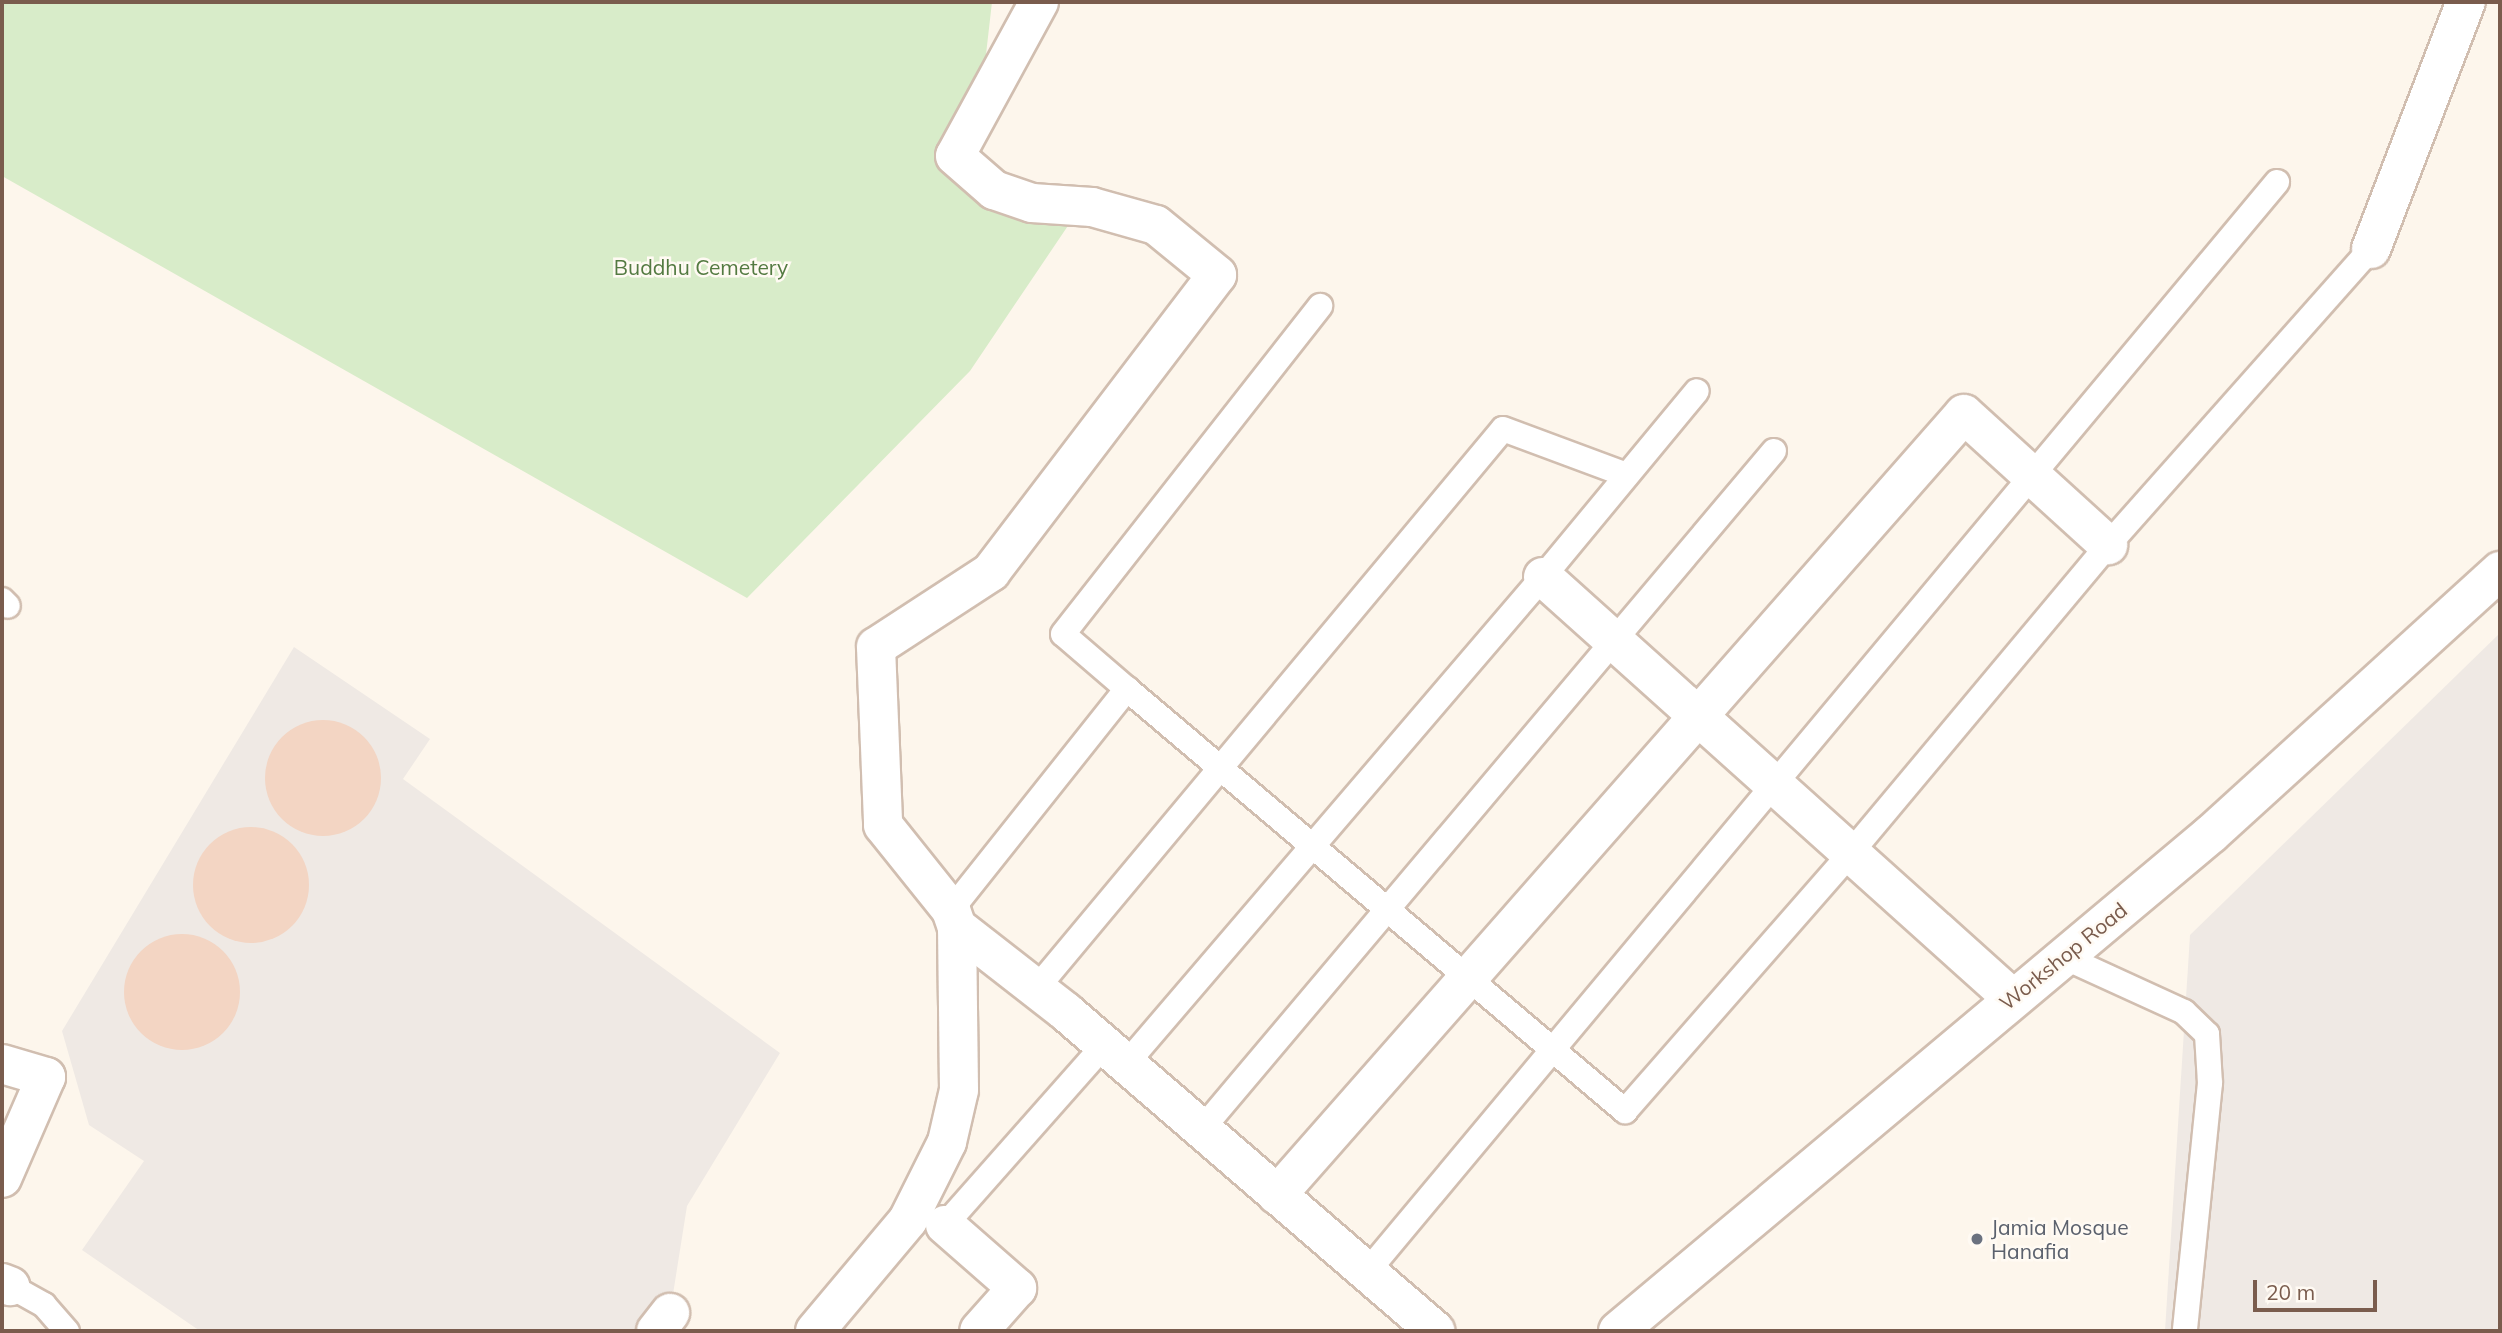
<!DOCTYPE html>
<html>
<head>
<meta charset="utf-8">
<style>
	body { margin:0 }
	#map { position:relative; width:2502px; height:1333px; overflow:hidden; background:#fdf6ec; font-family:Mulish,sans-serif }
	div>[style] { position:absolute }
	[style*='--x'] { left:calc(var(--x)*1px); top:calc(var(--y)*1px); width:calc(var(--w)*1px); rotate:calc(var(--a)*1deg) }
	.industrial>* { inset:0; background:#efe9e4 }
	.green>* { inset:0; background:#d8ecc9 }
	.building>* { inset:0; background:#f3d5c3 }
	.round { border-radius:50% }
	.roads { filter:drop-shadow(2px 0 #d1beb0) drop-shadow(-2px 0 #d1beb0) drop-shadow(0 2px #d1beb0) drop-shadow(0 -2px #d1beb0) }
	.service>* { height:24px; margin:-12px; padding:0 12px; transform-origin:12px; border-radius:12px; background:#fff }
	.minor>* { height:38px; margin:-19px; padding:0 19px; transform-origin:19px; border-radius:19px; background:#fff }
	.secondary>* { height:38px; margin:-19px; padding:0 19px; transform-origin:19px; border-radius:19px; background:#fff }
	.dots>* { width:19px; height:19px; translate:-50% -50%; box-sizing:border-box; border:4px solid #fffaf3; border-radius:50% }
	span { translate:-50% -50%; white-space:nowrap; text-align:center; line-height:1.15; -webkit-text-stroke:5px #fffaf3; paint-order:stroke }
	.park-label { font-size:21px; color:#537a41 }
	.street-label { font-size:21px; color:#7a5c4d }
	.worship-label { font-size:21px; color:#5b616d }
	.left { translate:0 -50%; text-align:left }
	.frame { position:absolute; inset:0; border:4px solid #7a5c4d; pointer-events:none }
	.scale { position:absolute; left:2253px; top:1280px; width:124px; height:32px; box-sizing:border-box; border:4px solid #7a5c4d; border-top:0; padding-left:9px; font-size:21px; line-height:24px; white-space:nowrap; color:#7a5c4d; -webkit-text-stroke:5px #fffaf3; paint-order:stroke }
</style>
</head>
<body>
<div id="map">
	<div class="industrial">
		<i style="clip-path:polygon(2500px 633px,2500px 1331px,2165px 1331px,2190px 935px)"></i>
		<i style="clip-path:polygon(294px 647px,430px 739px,403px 779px,780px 1053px,687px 1206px,670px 1313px,656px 1331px,200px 1331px,82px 1250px,144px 1161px,89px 1125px,62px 1031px)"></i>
	</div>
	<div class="green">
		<i style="clip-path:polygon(2px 2px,992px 2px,973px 168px,1084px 202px,970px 371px,747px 598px,2px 176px)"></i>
	</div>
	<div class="building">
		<i class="round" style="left:265px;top:720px;width:116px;height:116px"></i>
		<i class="round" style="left:193px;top:827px;width:116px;height:116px"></i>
		<i class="round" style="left:124px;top:934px;width:116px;height:116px"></i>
	</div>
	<div class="roads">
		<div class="service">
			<i style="--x:2;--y:600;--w:8;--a:45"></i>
			<i style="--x:1127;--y:689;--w:653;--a:40.28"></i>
			<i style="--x:1625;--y:1111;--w:339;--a:-48.8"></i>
			<i style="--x:1848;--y:856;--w:405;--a:-50.1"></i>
			<i style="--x:2108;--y:545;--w:396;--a:-48.4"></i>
			<i style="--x:951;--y:910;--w:283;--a:-51.5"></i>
			<i style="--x:1127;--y:689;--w:84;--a:-139.3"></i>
			<i style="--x:1063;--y:634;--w:417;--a:-51.9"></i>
			<i style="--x:2064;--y:957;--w:132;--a:24.6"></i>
			<i style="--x:2184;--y:1012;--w:32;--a:44"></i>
			<i style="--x:2207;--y:1034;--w:49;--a:86.5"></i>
			<i style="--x:2210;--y:1083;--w:249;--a:95.8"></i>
			<i style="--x:1036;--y:989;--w:729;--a:-50.17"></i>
			<i style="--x:1503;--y:429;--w:132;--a:20.4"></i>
			<i style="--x:1126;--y:1064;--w:641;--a:-49.43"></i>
			<i style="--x:1543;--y:577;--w:241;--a:-50.4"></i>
			<i style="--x:1202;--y:1129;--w:887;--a:-49.85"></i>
			<i style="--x:945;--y:1225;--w:240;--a:-48.5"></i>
			<i style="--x:1367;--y:1272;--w:1420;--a:-50.14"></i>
			<i style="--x:10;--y:1286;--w:39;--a:29"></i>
			<i style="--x:44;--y:1305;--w:35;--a:49"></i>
		</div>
		<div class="minor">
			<i style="--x:1039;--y:2;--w:175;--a:118.6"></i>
			<i style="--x:955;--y:156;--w:52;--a:41.1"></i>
			<i style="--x:994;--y:190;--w:40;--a:18.9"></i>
			<i style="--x:1032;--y:203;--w:60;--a:3.8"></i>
			<i style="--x:1092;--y:207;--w:66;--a:15.7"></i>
			<i style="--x:1156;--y:225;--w:79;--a:39.3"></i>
			<i style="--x:1217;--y:275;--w:373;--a:127.3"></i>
			<i style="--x:991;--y:572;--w:137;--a:146.9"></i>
			<i style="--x:876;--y:647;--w:178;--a:87.7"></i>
			<i style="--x:883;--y:825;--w:109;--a:51.3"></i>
			<i style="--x:951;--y:910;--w:18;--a:71"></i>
			<i style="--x:957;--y:927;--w:138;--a:37.9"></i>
			<i style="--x:1066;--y:1012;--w:488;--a:40.8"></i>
			<i style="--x:2371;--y:249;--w:265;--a:-69"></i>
			<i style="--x:1543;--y:577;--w:630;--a:41.91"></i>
			<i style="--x:2;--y:1064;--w:46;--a:16.5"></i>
			<i style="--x:46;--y:1077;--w:110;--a:113.5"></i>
			<i style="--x:1277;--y:1195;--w:1040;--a:-48.66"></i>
			<i style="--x:1964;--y:414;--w:195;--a:42.3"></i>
			<i style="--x:945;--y:1225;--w:96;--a:41.2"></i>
			<i style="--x:1017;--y:1288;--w:57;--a:131.5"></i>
			<i style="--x:2;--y:1283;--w:9;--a:21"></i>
			<i style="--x:656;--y:1331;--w:23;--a:-52"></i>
			<i style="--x:815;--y:1331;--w:145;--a:-50"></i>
			<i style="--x:908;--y:1220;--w:87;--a:-63.4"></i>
			<i style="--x:947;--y:1142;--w:53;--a:-77"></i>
			<i style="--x:959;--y:1090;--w:163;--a:-90.7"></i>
		</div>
		<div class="secondary">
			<i style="--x:1618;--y:1331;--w:774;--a:-39.97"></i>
			<i style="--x:2211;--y:834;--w:391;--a:-42.3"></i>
		</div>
	</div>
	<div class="dots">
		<i style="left:1977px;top:1239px;background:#6b7280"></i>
	</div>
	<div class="park-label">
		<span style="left:701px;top:267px">Buddhu Cemetery</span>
	</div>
	<div class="street-label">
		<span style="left:2063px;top:956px;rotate:-39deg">Workshop Road</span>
	</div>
	<div class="worship-label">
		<span class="left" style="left:1991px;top:1239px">Jamia Mosque<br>Hanafia</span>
	</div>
	<div class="frame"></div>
	<div class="scale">20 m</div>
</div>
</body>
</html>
